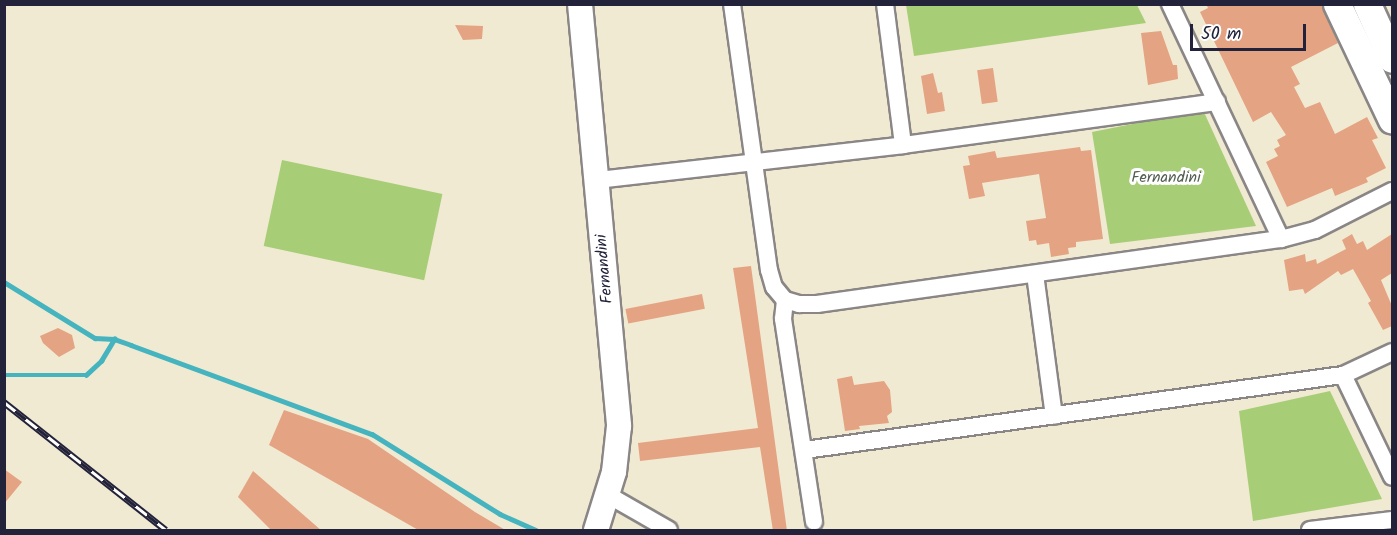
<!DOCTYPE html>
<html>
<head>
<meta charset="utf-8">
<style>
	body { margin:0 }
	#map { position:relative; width:1397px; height:535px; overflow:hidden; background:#f1ead2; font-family:Kalam,sans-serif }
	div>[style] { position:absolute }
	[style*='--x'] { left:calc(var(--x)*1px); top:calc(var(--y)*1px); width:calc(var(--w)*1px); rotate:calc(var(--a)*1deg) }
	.green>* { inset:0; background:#a7cd77; transform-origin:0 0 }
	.stream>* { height:4.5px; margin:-2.25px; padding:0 2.25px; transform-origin:2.25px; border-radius:2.25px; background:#45b4bf }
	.building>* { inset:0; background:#e4a382; transform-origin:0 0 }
	.roads { filter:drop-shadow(2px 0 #8a8686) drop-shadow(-2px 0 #8a8686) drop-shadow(0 2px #8a8686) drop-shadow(0 -2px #8a8686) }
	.street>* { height:16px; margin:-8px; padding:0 8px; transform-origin:8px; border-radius:8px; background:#fff }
	.secondary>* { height:24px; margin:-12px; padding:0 12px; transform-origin:12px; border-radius:12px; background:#fff }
	.primary>* { height:27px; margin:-13.5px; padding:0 13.5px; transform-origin:13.5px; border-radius:13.5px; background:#fff }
	.rail>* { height:7px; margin-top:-3.5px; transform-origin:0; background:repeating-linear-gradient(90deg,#fff 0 14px,#22223b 0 28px); box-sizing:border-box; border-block:2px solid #22223b }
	span { translate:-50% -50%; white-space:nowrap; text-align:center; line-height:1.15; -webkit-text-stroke:6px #fff; paint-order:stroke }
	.park-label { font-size:16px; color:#515e50 }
	.street-label { font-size:16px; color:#22223b }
	.frame { position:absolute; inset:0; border:6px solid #22223b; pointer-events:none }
	.scale { position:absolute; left:1190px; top:24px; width:116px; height:27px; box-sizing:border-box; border:3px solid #22223b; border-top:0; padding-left:8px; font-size:18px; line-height:21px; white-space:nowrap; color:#22223b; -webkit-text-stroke:4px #fff; paint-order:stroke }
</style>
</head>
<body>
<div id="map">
	<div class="green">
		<i style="clip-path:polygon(906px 5px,1137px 5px,1146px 23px,914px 56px)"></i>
		<i style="clip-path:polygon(1203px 110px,1256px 226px,1110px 244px,1092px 132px)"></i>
		<i style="left:282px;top:160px;width:164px;height:88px;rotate:12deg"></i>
		<i style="clip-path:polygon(1330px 391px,1382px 499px,1253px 521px,1239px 411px)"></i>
	</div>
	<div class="stream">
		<i style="--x:4;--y:282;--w:107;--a:31.6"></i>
		<i style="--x:95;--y:338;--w:19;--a:3"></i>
		<i style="--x:114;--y:339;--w:18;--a:19"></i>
		<i style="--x:131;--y:345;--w:257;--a:20.3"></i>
		<i style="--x:372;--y:434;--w:151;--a:32"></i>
		<i style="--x:500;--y:514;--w:39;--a:24"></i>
		<i style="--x:4;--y:375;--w:82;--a:0"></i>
		<i style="--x:86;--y:375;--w:21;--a:-43"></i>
		<i style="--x:101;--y:361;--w:26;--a:-59"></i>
	</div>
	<div class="building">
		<i style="clip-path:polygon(1206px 4px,1321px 4px,1338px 43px,1291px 67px,1300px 84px,1294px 87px,1305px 108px,1320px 102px,1335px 134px,1367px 117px,1378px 138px,1372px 140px,1386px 168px,1366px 178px,1368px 182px,1335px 196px,1332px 188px,1287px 207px,1266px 162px,1278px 156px,1274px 149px,1280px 146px,1277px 140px,1286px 135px,1271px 112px,1253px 122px,1200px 12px,1208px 8px)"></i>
		<i style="clip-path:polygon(455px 25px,483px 26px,482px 39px,463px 40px)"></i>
		<i style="clip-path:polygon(1161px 31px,1173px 65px,1177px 65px,1178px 79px,1148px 85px,1141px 33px)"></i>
		<i style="left:993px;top:68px;width:34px;height:16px;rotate:82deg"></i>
		<i style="clip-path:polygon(933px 73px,938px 93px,942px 92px,945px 111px,927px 114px,921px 76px)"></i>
		<i style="clip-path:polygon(1080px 147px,1081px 151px,1091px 150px,1103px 239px,1076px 242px,1076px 247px,1068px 248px,1069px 254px,1051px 257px,1049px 243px,1037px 245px,1036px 240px,1029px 241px,1026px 221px,1046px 218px,1039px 174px,982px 183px,985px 196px,969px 199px,963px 166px,970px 165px,968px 156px,995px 151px,997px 158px)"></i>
		<i style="clip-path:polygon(1352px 234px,1357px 244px,1363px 241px,1367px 250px,1392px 234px,1392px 273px,1381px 280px,1392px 306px,1392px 326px,1383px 330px,1368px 303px,1371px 301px,1353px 269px,1341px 275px,1338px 271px,1305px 294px,1303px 289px,1289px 291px,1284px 260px,1305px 254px,1306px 262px,1316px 259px,1317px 264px,1346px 249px,1342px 240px)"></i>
		<i style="clip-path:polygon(751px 266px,787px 531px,773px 531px,760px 447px,640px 461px,638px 443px,758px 428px,733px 268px)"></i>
		<i style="left:702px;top:294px;width:15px;height:78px;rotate:79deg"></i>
		<i style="clip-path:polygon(58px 328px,72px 335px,75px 348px,59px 357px,43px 343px,40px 336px)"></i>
		<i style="clip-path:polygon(852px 376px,854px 385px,884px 381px,890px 390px,892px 412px,887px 416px,889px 423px,859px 426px,860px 429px,845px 431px,837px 379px)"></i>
		<i style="clip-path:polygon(284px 410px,368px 439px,475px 512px,507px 531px,420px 531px,269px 445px)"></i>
		<i style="clip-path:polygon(4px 469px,22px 482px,4px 504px)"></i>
		<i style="clip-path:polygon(253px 471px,322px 531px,272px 531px,238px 497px)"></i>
	</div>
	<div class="roads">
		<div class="street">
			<i style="--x:732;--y:4;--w:269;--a:82.1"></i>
			<i style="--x:769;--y:270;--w:18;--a:74"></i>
			<i style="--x:774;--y:287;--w:17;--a:50"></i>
			<i style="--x:785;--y:300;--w:15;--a:16"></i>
			<i style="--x:799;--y:304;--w:18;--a:0"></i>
			<i style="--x:817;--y:304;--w:469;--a:-8"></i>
			<i style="--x:1281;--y:239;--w:35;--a:-15"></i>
			<i style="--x:1315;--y:230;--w:86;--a:-26.9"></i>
			<i style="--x:885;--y:4;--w:142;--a:82.7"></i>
			<i style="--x:1170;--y:4;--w:260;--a:64.7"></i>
			<i style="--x:598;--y:180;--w:307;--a:-6.5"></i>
			<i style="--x:903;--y:145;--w:317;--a:-7.8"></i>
			<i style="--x:1035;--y:274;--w:143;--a:82.4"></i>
			<i style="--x:785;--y:300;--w:19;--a:96"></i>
			<i style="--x:783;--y:319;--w:205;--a:81.3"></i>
			<i style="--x:1343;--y:375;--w:113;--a:64.3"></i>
			<i style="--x:805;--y:450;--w:543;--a:-7.94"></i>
			<i style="--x:1343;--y:375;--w:54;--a:-25.1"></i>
			<i style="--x:608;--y:495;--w:70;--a:29.8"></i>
			<i style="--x:1310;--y:530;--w:83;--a:-7"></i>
		</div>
		<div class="secondary">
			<i style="--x:580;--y:4;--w:424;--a:84.7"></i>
			<i style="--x:619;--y:426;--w:46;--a:96.2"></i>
			<i style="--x:614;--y:472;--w:61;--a:107.2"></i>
		</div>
		<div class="primary">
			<i style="--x:1337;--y:4;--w:128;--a:64.6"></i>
			<i style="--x:1367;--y:4;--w:60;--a:65.6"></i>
		</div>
	</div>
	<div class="rail">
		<i style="--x:4;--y:402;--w:206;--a:38.3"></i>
	</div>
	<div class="park-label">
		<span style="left:1166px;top:178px">Fernandini</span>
	</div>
	<div class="street-label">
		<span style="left:605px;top:269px;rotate:-95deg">Fernandini</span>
	</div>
	<div class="frame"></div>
	<div class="scale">50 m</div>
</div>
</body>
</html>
